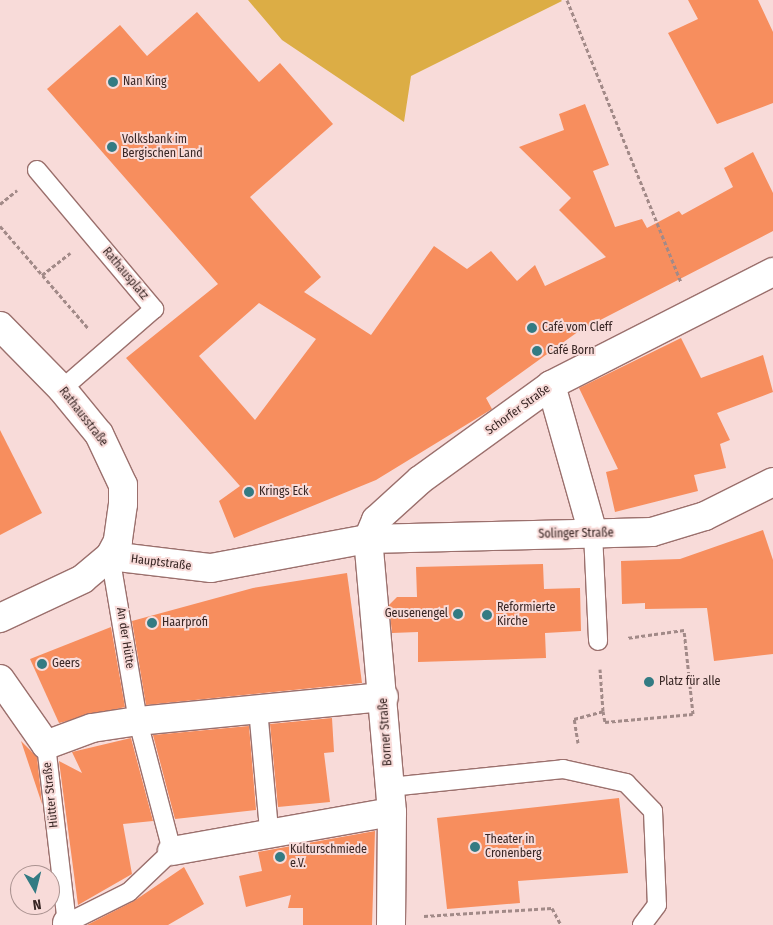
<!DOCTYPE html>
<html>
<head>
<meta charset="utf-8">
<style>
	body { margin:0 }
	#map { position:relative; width:773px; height:925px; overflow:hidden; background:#f8dbd9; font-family:"Fira Sans Condensed",sans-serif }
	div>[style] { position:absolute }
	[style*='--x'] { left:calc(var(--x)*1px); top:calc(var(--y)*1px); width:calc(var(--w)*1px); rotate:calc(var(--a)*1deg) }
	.green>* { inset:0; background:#dcad45 }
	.building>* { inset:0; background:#f78e5e }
	.path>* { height:3px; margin-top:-1.5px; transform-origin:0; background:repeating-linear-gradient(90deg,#a28a88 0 4px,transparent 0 6.5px) }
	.roads { filter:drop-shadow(1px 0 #9b706d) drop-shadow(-1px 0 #9b706d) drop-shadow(0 1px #9b706d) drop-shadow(0 -1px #9b706d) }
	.lane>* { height:18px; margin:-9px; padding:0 9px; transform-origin:9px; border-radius:9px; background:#fff }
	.street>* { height:28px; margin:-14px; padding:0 14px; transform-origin:14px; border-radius:14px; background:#fff }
	.secondary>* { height:28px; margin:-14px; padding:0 14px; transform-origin:14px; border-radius:14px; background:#fff }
	.dots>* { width:14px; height:14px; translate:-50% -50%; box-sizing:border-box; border:2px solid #f8dbd9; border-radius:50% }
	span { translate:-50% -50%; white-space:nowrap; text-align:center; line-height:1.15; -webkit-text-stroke:4px #f8dbd9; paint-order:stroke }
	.poi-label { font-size:12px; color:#382624 }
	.left { translate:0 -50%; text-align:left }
	.right { translate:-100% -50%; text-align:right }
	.street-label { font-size:12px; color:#382624 }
	.north { position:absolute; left:10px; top:865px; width:50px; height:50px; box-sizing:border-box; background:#f8dbd9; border:1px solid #ab9391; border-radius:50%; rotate:172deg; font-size:14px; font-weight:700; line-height:20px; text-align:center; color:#382624 }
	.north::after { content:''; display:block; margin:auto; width:18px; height:22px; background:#337b83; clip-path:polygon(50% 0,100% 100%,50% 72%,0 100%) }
</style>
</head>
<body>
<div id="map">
	<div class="green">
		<i style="clip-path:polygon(248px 0,561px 0,562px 1px,411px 76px,404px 122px,282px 40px)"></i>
	</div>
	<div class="building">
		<i style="clip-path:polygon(688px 0,758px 0,773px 32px,773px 103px,717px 124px,668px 33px,698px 19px)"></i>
		<i style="clip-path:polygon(evenodd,197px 12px,259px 82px,280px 63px,333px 124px,250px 197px,321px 277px,304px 292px,371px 335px,434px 246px,467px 269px,491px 251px,517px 281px,535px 265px,545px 286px,606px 257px,559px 210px,571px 198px,519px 147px,564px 130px,559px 114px,585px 104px,609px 165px,593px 171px,615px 227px,642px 219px,647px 228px,679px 211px,682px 215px,733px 187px,724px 168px,753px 152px,773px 193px,773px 231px,579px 331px,486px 398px,492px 409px,376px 480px,234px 538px,219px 501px,240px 486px,126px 358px,218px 284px,47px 89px,120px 25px,147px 56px,197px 12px,259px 303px,316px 339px,255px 420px,199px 356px,259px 303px)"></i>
		<i style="clip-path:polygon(681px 338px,701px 378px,763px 355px,773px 392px,717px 413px,730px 440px,720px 444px,726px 468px,694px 475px,698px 491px,615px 512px,606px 472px,618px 469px,579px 388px)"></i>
		<i style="clip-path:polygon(0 430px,42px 513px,0 535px)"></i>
		<i style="clip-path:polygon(763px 530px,773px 560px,773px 654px,714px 661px,707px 608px,645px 609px,645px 603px,622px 604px,621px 561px,680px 559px)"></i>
		<i style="clip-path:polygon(543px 564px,544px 589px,580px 588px,581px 631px,545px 633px,546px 658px,418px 662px,418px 632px,392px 633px,389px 605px,397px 597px,417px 597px,416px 567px)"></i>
		<i style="clip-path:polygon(347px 573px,362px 683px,146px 705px,132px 621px,253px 588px)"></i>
		<i style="clip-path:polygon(111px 627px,125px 707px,59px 723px,30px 659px)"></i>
		<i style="clip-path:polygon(332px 718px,334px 752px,324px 753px,330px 802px,278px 807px,270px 724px)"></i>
		<i style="clip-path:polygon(249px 726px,256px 810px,175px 819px,153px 735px)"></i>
		<i style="clip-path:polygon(131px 738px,153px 821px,123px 824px,132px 874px,78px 905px,59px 761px,82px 773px,72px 752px)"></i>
		<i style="clip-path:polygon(21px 741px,37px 757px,42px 804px)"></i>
		<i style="clip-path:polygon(619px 798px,628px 873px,518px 881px,520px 903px,447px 909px,437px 818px)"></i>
		<i style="clip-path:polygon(375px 831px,372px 925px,303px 925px,303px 908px,288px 908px,291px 895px,246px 907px,239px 876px,262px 871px,258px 852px)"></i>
		<i style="clip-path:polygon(184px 867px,204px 904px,168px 925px,87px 925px,134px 901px)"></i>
	</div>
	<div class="path">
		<i style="--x:567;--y:0;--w:304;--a:68"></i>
		<i style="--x:0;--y:204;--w:22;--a:-39"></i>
		<i style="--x:0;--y:226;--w:136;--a:49.2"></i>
		<i style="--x:42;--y:275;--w:36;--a:-38"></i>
		<i style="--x:603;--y:711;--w:11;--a:80"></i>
		<i style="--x:605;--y:722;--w:88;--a:-5.2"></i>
		<i style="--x:693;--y:714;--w:84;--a:-96.1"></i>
		<i style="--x:684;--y:630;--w:58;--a:172"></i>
		<i style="--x:578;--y:743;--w:24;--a:-99"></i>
		<i style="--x:574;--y:719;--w:30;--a:-15"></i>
		<i style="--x:603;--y:711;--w:42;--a:-94.1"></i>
		<i style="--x:424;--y:916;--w:128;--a:-3.6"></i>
		<i style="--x:552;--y:908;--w:19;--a:62"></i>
	</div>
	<div class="roads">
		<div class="lane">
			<i style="--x:37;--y:170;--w:182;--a:49.9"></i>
			<i style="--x:154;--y:309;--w:122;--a:139"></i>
			<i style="--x:593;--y:533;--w:108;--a:87.3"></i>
			<i style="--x:258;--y:709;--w:122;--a:84.8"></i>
			<i style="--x:46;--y:745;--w:179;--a:83.3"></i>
			<i style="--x:67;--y:923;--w:69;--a:-26.6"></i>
			<i style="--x:129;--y:892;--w:59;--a:-43.6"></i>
			<i style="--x:172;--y:851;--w:134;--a:-104.7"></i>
			<i style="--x:138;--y:721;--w:167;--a:-99.6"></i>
			<i style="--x:390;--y:787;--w:174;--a:-5.9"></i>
			<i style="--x:563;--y:769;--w:65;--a:12.5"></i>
			<i style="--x:626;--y:783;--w:39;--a:46"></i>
			<i style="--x:653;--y:811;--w:94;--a:87.6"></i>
			<i style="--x:657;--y:905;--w:25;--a:127"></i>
		</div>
		<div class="street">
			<i style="--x:551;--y:385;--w:154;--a:74.2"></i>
			<i style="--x:0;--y:679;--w:80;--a:55.1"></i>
			<i style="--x:46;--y:745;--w:49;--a:-20.3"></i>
			<i style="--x:92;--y:728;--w:47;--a:-8.7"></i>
			<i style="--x:138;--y:721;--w:247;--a:-5.6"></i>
			<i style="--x:172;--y:851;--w:223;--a:-10.1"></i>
			<i style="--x:67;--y:923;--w:2;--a:63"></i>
			<i style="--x:391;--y:925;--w:113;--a:-89.5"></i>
			<i style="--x:392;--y:812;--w:274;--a:-95"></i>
			<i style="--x:368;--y:539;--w:21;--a:-67"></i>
			<i style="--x:376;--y:520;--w:59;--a:-42.3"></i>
			<i style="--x:420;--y:480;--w:162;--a:-35.9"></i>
			<i style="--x:551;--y:385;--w:249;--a:-27"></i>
		</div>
		<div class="secondary">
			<i style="--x:0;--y:326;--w:88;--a:45.5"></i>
			<i style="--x:62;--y:389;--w:58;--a:50.6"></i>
			<i style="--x:99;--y:434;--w:56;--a:64.8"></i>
			<i style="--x:123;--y:485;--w:19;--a:90"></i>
			<i style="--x:123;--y:504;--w:37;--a:98"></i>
			<i style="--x:118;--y:541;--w:17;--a:118"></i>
			<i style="--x:110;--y:556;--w:35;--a:140"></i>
			<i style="--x:83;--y:579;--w:92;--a:154.8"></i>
			<i style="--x:110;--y:556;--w:102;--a:6.8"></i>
			<i style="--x:211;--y:568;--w:160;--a:-10.5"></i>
			<i style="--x:368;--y:539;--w:284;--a:-1.4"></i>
			<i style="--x:652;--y:532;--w:55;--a:-16.8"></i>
			<i style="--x:705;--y:516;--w:76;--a:-26.6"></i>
		</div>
	</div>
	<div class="dots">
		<i style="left:113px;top:82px;background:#337b83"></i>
		<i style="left:112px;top:147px;background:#337b83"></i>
		<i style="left:532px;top:328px;background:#337b83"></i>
		<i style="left:537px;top:351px;background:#337b83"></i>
		<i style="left:249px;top:492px;background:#337b83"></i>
		<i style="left:458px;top:614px;background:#337b83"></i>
		<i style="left:487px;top:615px;background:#337b83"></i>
		<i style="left:152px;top:623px;background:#337b83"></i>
		<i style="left:42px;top:664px;background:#337b83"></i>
		<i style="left:649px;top:682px;background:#337b83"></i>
		<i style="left:475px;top:847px;background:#337b83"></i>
		<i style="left:280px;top:857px;background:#337b83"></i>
	</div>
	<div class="poi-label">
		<span class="left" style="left:123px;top:82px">Nan King</span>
		<span class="left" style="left:122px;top:147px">Volksbank im<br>Bergischen Land</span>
		<span class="left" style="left:542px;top:328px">Café vom Cleff</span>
		<span class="left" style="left:547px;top:351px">Café Born</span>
		<span class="left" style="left:259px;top:492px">Krings Eck</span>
		<span class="left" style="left:497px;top:615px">Reformierte<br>Kirche</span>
		<span class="right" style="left:448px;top:614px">Geusenengel</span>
		<span class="left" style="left:162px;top:623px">Haarprofi</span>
		<span class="left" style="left:52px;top:664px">Geers</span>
		<span class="left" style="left:659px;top:682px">Platz für alle</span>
		<span class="left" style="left:485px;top:847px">Theater in<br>Cronenberg</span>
		<span class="left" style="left:290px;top:857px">Kulturschmiede<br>e.V.</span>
	</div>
	<div class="street-label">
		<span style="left:125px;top:274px;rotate:50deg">Rathausplatz</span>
		<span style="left:518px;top:410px;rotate:-36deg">Schorfer Straße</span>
		<span style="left:83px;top:417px;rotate:52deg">Rathausstraße</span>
		<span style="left:576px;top:534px;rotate:-1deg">Solinger Straße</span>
		<span style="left:161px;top:563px;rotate:7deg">Hauptstraße</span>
		<span style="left:125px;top:638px;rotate:81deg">An der Hütte</span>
		<span style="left:386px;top:732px;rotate:-94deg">Borner Straße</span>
		<span style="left:51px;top:795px;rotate:-96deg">Hütter Straße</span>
	</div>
	<div class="north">N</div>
</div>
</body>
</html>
